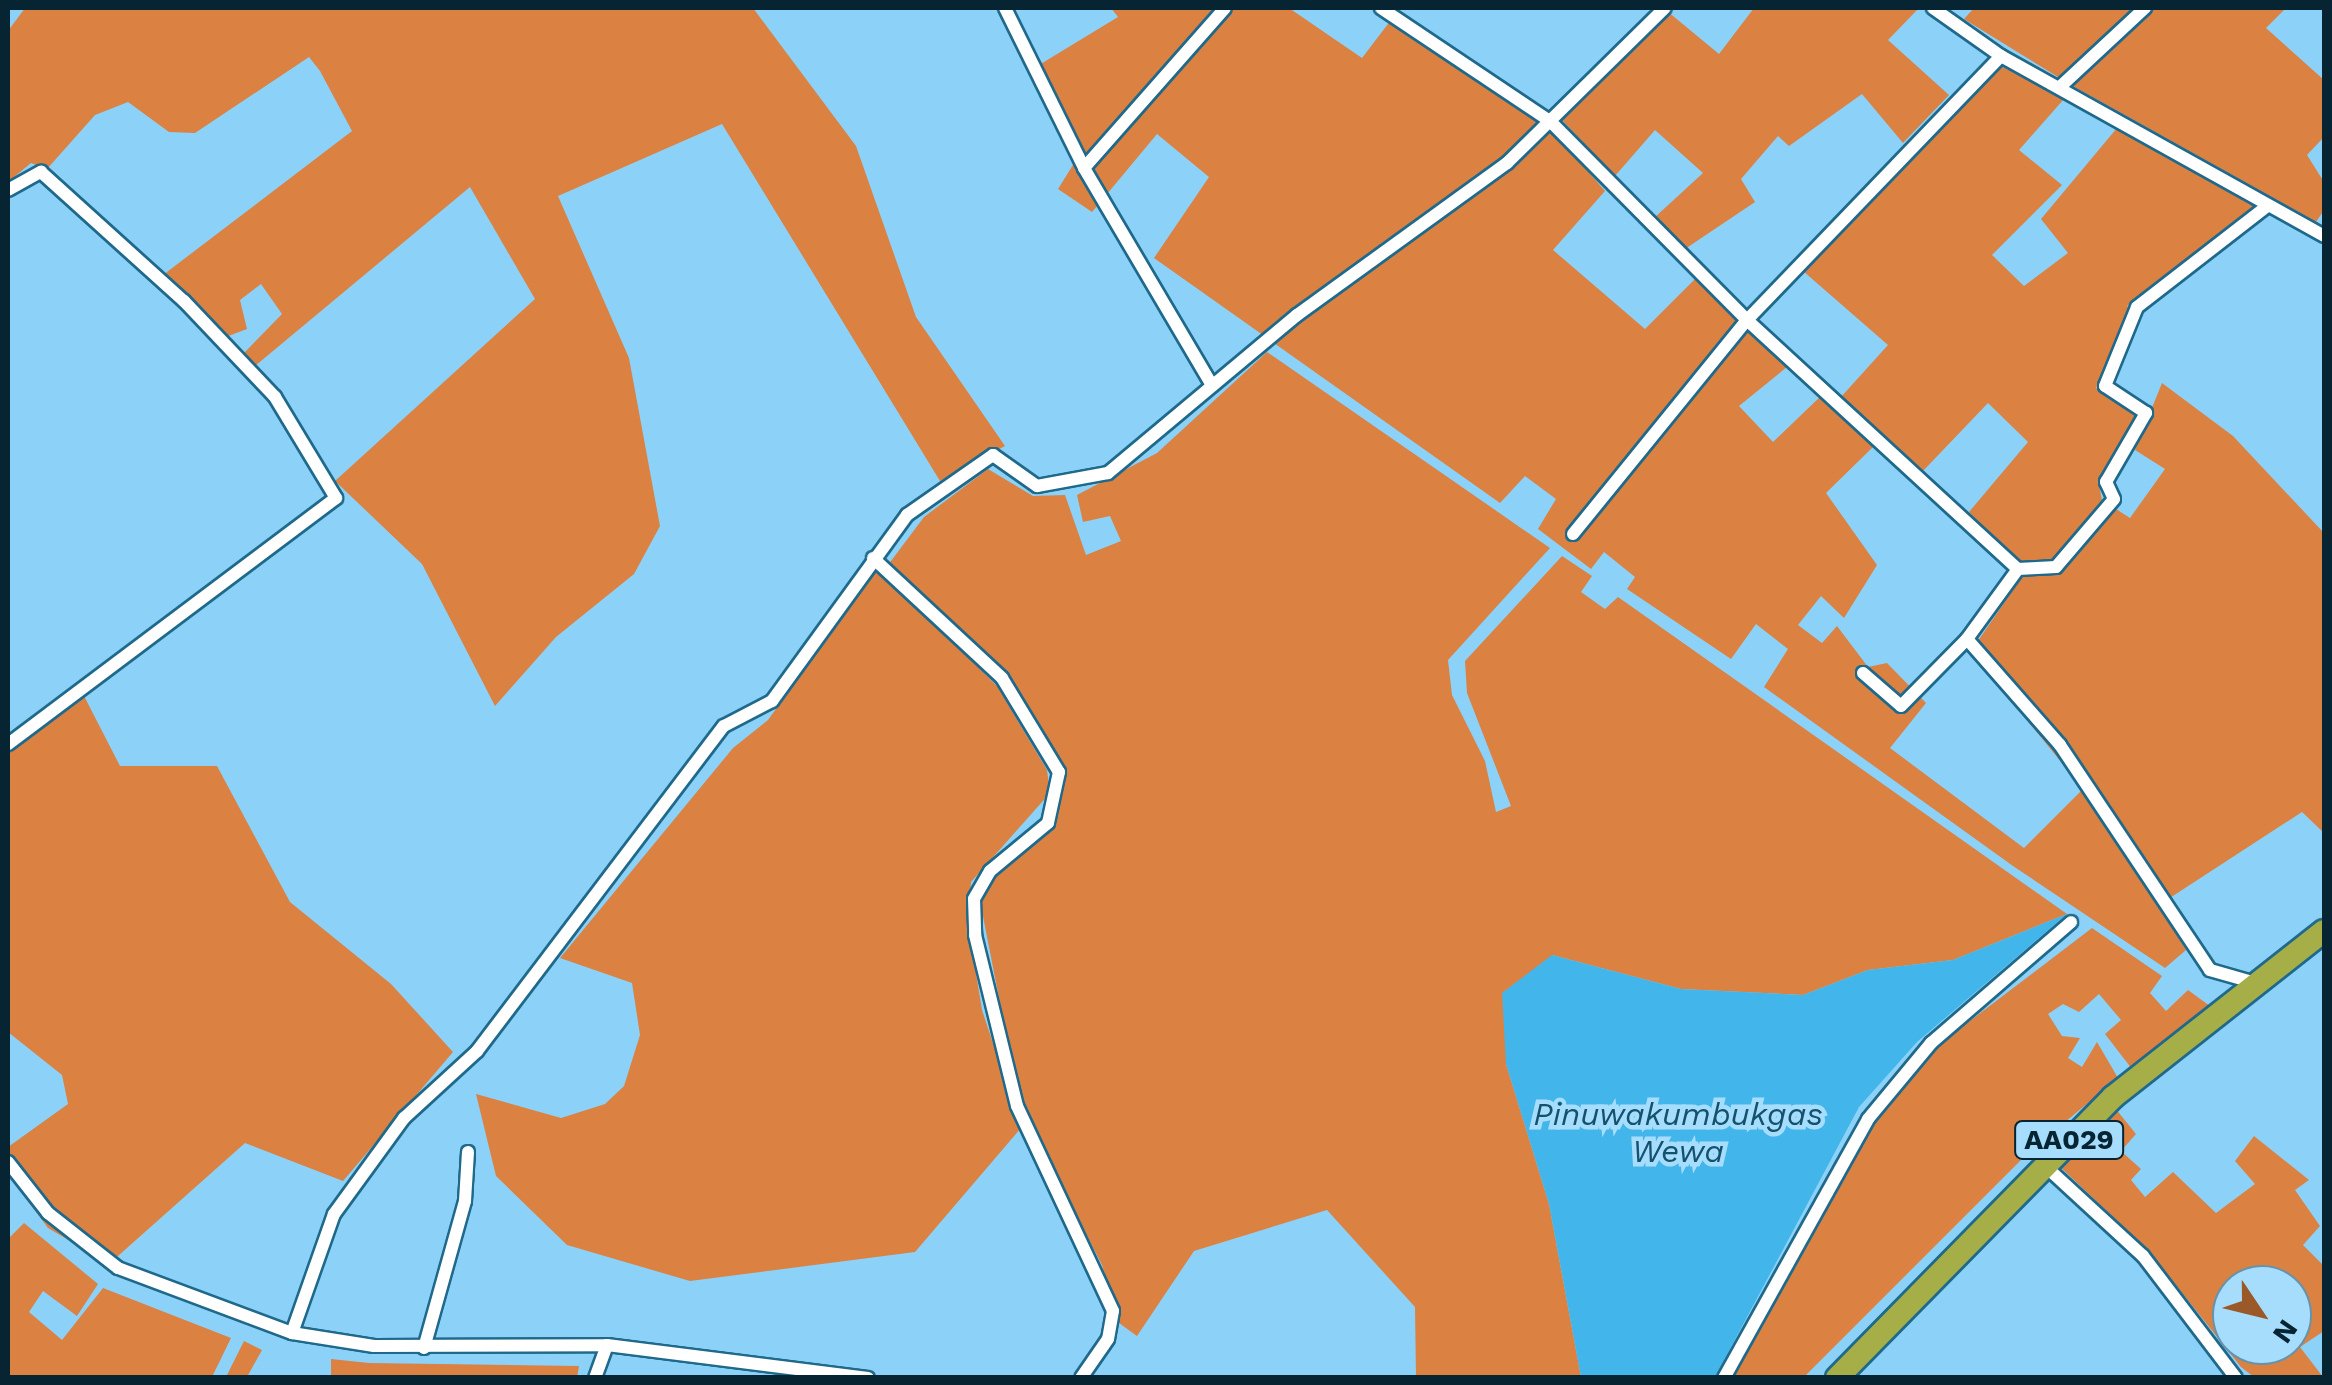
<!DOCTYPE html>
<html>
<head>
<meta charset="utf-8">
<style>
	body { margin:0 }
	#map { position:relative; width:2332px; height:1385px; overflow:hidden; background:#8cd2f8; font-family:"Work Sans",sans-serif }
	div>[style] { position:absolute }
	[style*='--x'] { left:calc(var(--x)*1px); top:calc(var(--y)*1px); width:calc(var(--w)*1px); rotate:calc(var(--a)*1deg) }
	.green>* { inset:0; background:#db8142 }
	.water>* { inset:0; background:#42b5eb }
	.roads { filter:drop-shadow(2px 0 #1f698b) drop-shadow(-2px 0 #1f698b) drop-shadow(0 2px #1f698b) drop-shadow(0 -2px #1f698b) }
	.street>* { height:12px; margin:-6px; padding:0 6px; transform-origin:6px; border-radius:6px; background:#fff }
	.highway>* { height:22px; margin:-11px; padding:0 11px; transform-origin:11px; border-radius:11px; background:#a6ae48 }
	span { translate:-50% -50%; white-space:nowrap; text-align:center; line-height:1.15; -webkit-text-stroke:9px #a6ddfc; paint-order:stroke }
	.shield-label span { padding:2px 8px; background:#a6ddfc; border:2px solid; border-radius:8px; -webkit-text-stroke-width:0 }
	.shield-label { font-size:28px; color:#062432; font-weight:700 }
	.water-label { font-size:32px; color:#14516d; font-style:italic }
	.frame { position:absolute; inset:0; border:10px solid #062432; pointer-events:none }
	.north { position:absolute; left:2212px; top:1265px; width:100px; height:100px; box-sizing:border-box; background:#a6ddfc; border:2px solid #6693ab; border-radius:50%; rotate:125deg; font-size:28px; font-weight:700; line-height:40px; text-align:center; color:#062432 }
	.north::after { content:''; display:block; margin:auto; width:35px; height:45px; background:#9b5828; clip-path:polygon(50% 0,100% 100%,50% 72%,0 100%) }
</style>
</head>
<body>
<div id="map">
	<div class="green">
		<i style="clip-path:polygon(25px 8px,753px 8px,856px 146px,916px 317px,1005px 446px,940px 481px,722px 124px,558px 196px,629px 358px,660px 526px,634px 574px,556px 637px,495px 706px,422px 564px,335px 481px,535px 299px,470px 187px,255px 366px,244px 353px,282px 314px,261px 284px,240px 300px,247px 329px,223px 338px,163px 275px,352px 131px,320px 71px,309px 57px,195px 133px,169px 132px,128px 102px,95px 115px,47px 169px,31px 163px,8px 182px,8px 31px)"></i>
		<i style="clip-path:polygon(1111px 8px,1289px 8px,1362px 58px,1391px 20px,1554px 132px,1605px 191px,1553px 250px,1645px 329px,1695px 279px,1787px 367px,1739px 406px,1773px 442px,1822px 395px,1873px 447px,1826px 493px,1877px 565px,1844px 618px,1821px 596px,1798px 625px,1822px 643px,1837px 626px,1868px 667px,1887px 663px,1926px 703px,1890px 748px,2024px 848px,2083px 789px,1971px 651px,2026px 571px,1969px 512px,2028px 442px,1988px 403px,1922px 472px,1841px 397px,1888px 345px,1803px 271px,2001px 66px,2064px 99px,2019px 150px,2062px 185px,1992px 255px,2024px 286px,2068px 253px,2041px 219px,2117px 128px,2254px 206px,2127px 306px,2136px 314px,2096px 388px,2139px 416px,2098px 480px,2102px 500px,2130px 518px,2165px 469px,2135px 450px,2162px 383px,2233px 436px,2324px 533px,2324px 833px,2302px 812px,2159px 905px,2186px 950px,2165px 968px,2013px 866px,1764px 687px,1788px 649px,1756px 624px,1731px 659px,1627px 589px,1635px 577px,1604px 552px,1591px 569px,1538px 529px,1556px 499px,1525px 476px,1500px 503px,1154px 258px,1209px 177px,1157px 134px,1092px 212px,1058px 189px,1081px 152px,1039px 65px,1118px 17px)"></i>
		<i style="clip-path:polygon(1754px 8px,1919px 8px,1888px 40px,1949px 95px,1903px 143px,1862px 94px,1789px 146px,1778px 136px,1741px 179px,1755px 202px,1685px 249px,1654px 218px,1703px 173px,1655px 130px,1615px 176px,1561px 119px,1667px 11px,1719px 54px)"></i>
		<i style="clip-path:polygon(1974px 8px,2286px 8px,2266px 28px,2324px 80px,2324px 137px,2307px 155px,2324px 182px,2324px 210px,2316px 222px,2071px 85px,1964px 19px)"></i>
		<i style="clip-path:polygon(1267px 352px,1550px 548px,1448px 660px,1452px 695px,1485px 761px,1496px 812px,1511px 806px,1467px 693px,1465px 661px,1562px 556px,1592px 576px,1581px 592px,1605px 609px,1618px 597px,2067px 914px,1953px 960px,1868px 970px,1803px 995px,1681px 989px,1552px 955px,1506px 1064px,1549px 1204px,1581px 1377px,1416px 1377px,1415px 1307px,1327px 1210px,1194px 1251px,1137px 1336px,1119px 1323px,1102px 1265px,1020px 1105px,980px 901px,990px 878px,1058px 815px,1064px 771px,1011px 680px,888px 565px,924px 517px,988px 469px,1033px 496px,1065px 495px,1086px 555px,1121px 541px,1110px 516px,1083px 522px,1077px 495px,1157px 453px)"></i>
		<i style="clip-path:polygon(878px 568px,997px 686px,1047px 770px,1050px 793px,971px 882px,968px 924px,982px 1010px,1021px 1128px,915px 1252px,690px 1281px,567px 1245px,496px 1176px,476px 1094px,561px 1118px,605px 1104px,624px 1086px,640px 1035px,632px 983px,560px 958px,733px 748px,768px 720px)"></i>
		<i style="clip-path:polygon(82px 692px,120px 766px,217px 766px,290px 902px,391px 984px,453px 1052px,343px 1181px,245px 1143px,109px 1264px,48px 1228px,8px 1174px,8px 1147px,68px 1104px,62px 1075px,8px 1032px,8px 751px)"></i>
		<i style="clip-path:polygon(2092px 928px,2162px 976px,2150px 993px,2166px 1011px,2188px 990px,2214px 1009px,2132px 1069px,2105px 1034px,2121px 1020px,2099px 994px,2079px 1012px,2063px 1004px,2048px 1014px,2062px 1036px,2080px 1038px,2068px 1058px,2082px 1067px,2097px 1042px,2118px 1078px,2029px 1152px,1804px 1377px,1729px 1378px,1873px 1123px,1933px 1049px)"></i>
		<i style="clip-path:polygon(evenodd,2115px 1108px,2136px 1134px,2121px 1151px,2141px 1169px,2131px 1180px,2145px 1197px,2173px 1172px,2216px 1213px,2255px 1184px,2235px 1161px,2254px 1136px,2309px 1180px,2295px 1190px,2320px 1226px,2303px 1245px,2324px 1266px,2324px 1331px,2300px 1347px,2323px 1377px,2254px 1377px,2241px 1367px,2148px 1250px,2056px 1163px,2115px 1108px,2232px 1285px,2292px 1285px,2292px 1345px,2232px 1345px,2232px 1285px)"></i>
		<i style="clip-path:polygon(24px 1223px,98px 1284px,77px 1316px,43px 1291px,29px 1312px,62px 1340px,103px 1288px,231px 1338px,212px 1377px,8px 1377px,8px 1239px)"></i>
		<i style="clip-path:polygon(244px 1341px,262px 1350px,247px 1377px,226px 1377px)"></i>
		<i style="clip-path:polygon(331px 1359px,369px 1363px,579px 1366px,577px 1378px,331px 1378px)"></i>
	</div>
	<div class="water">
		<i style="clip-path:polygon(2067px 914px,1917px 1042px,1859px 1107px,1715px 1377px,1581px 1377px,1549px 1204px,1506px 1064px,1502px 993px,1552px 955px,1681px 989px,1803px 995px,1868px 970px,1953px 960px)"></i>
	</div>
	<div class="roads">
		<div class="street">
			<i style="--x:1005;--y:8;--w:178;--a:63.7"></i>
			<i style="--x:1084;--y:168;--w:252;--a:59.5"></i>
			<i style="--x:1381;--y:8;--w:205;--a:33.8"></i>
			<i style="--x:1551;--y:122;--w:279;--a:45.3"></i>
			<i style="--x:1747;--y:320;--w:368;--a:42.6"></i>
			<i style="--x:2018;--y:569;--w:87;--a:126.1"></i>
			<i style="--x:1967;--y:639;--w:141;--a:48.7"></i>
			<i style="--x:2060;--y:745;--w:270;--a:56.3"></i>
			<i style="--x:2210;--y:970;--w:48;--a:15.8"></i>
			<i style="--x:1933;--y:8;--w:83;--a:35.2"></i>
			<i style="--x:2001;--y:56;--w:370;--a:29.1"></i>
			<i style="--x:2061;--y:86;--w:115;--a:-42.9"></i>
			<i style="--x:1084;--y:168;--w:213;--a:-48.6"></i>
			<i style="--x:8;--y:190;--w:38;--a:-29"></i>
			<i style="--x:41;--y:172;--w:193;--a:42.1"></i>
			<i style="--x:184;--y:301;--w:132;--a:46.5"></i>
			<i style="--x:275;--y:397;--w:118;--a:58.9"></i>
			<i style="--x:336;--y:498;--w:410;--a:143.1"></i>
			<i style="--x:1573;--y:534;--w:276;--a:-50.9"></i>
			<i style="--x:1747;--y:320;--w:366;--a:-46.1"></i>
			<i style="--x:873;--y:558;--w:176;--a:42.9"></i>
			<i style="--x:1002;--y:678;--w:110;--a:58.8"></i>
			<i style="--x:1059;--y:772;--w:52;--a:102.2"></i>
			<i style="--x:1048;--y:823;--w:75;--a:140.4"></i>
			<i style="--x:990;--y:871;--w:32;--a:120"></i>
			<i style="--x:974;--y:899;--w:36;--a:88"></i>
			<i style="--x:975;--y:935;--w:176;--a:76.2"></i>
			<i style="--x:1017;--y:1106;--w:226;--a:64.9"></i>
			<i style="--x:1113;--y:1311;--w:28;--a:100"></i>
			<i style="--x:1108;--y:1339;--w:47;--a:124.7"></i>
			<i style="--x:2018;--y:569;--w:38;--a:-3"></i>
			<i style="--x:2056;--y:567;--w:89;--a:-49.5"></i>
			<i style="--x:2114;--y:499;--w:19;--a:-115"></i>
			<i style="--x:2106;--y:482;--w:80;--a:-59.9"></i>
			<i style="--x:2146;--y:413;--w:49;--a:-146.6"></i>
			<i style="--x:2105;--y:386;--w:85;--a:-67.9"></i>
			<i style="--x:2137;--y:307;--w:165;--a:-37.8"></i>
			<i style="--x:1863;--y:673;--w:50;--a:41"></i>
			<i style="--x:1901;--y:706;--w:94;--a:-45.4"></i>
			<i style="--x:8;--y:1162;--w:65;--a:51.9"></i>
			<i style="--x:48;--y:1213;--w:89;--a:38.2"></i>
			<i style="--x:118;--y:1268;--w:186;--a:20.5"></i>
			<i style="--x:292;--y:1333;--w:83;--a:9"></i>
			<i style="--x:374;--y:1346;--w:233;--a:-0.2"></i>
			<i style="--x:607;--y:1345;--w:263;--a:7.2"></i>
			<i style="--x:2044;--y:1165;--w:134;--a:42.6"></i>
			<i style="--x:2143;--y:1256;--w:153;--a:52.7"></i>
			<i style="--x:292;--y:1333;--w:126;--a:-70.6"></i>
			<i style="--x:334;--y:1214;--w:119;--a:-53.9"></i>
			<i style="--x:404;--y:1118;--w:99;--a:-42.5"></i>
			<i style="--x:477;--y:1051;--w:408;--a:-52.8"></i>
			<i style="--x:724;--y:726;--w:54;--a:-27.5"></i>
			<i style="--x:772;--y:701;--w:230;--a:-54"></i>
			<i style="--x:907;--y:515;--w:105;--a:-34.9"></i>
			<i style="--x:993;--y:455;--w:54;--a:35.2"></i>
			<i style="--x:1037;--y:486;--w:72;--a:-10.4"></i>
			<i style="--x:1108;--y:473;--w:246;--a:-39.9"></i>
			<i style="--x:1297;--y:315;--w:259;--a:-35.9"></i>
			<i style="--x:1507;--y:163;--w:221;--a:-44.5"></i>
			<i style="--x:424;--y:1348;--w:153;--a:-74.4"></i>
			<i style="--x:465;--y:1201;--w:49;--a:-86.5"></i>
			<i style="--x:595;--y:1378;--w:35;--a:-70"></i>
			<i style="--x:1724;--y:1378;--w:296;--a:-60.9"></i>
			<i style="--x:1868;--y:1119;--w:99;--a:-50.3"></i>
			<i style="--x:1931;--y:1043;--w:185;--a:-40.8"></i>
		</div>
		<div class="highway">
			<i style="--x:1837;--y:1378;--w:394;--a:-45.5"></i>
			<i style="--x:2113;--y:1097;--w:268;--a:-38.2"></i>
		</div>
	</div>
	<div class="shield-label">
		<span style="left:2069px;top:1140px">AA029</span>
	</div>
	<div class="water-label">
		<span style="left:1678px;top:1133px">Pinuwakumbukgas<br>Wewa</span>
	</div>
	<div class="frame"></div>
	<div class="north">N</div>
</div>
</body>
</html>
